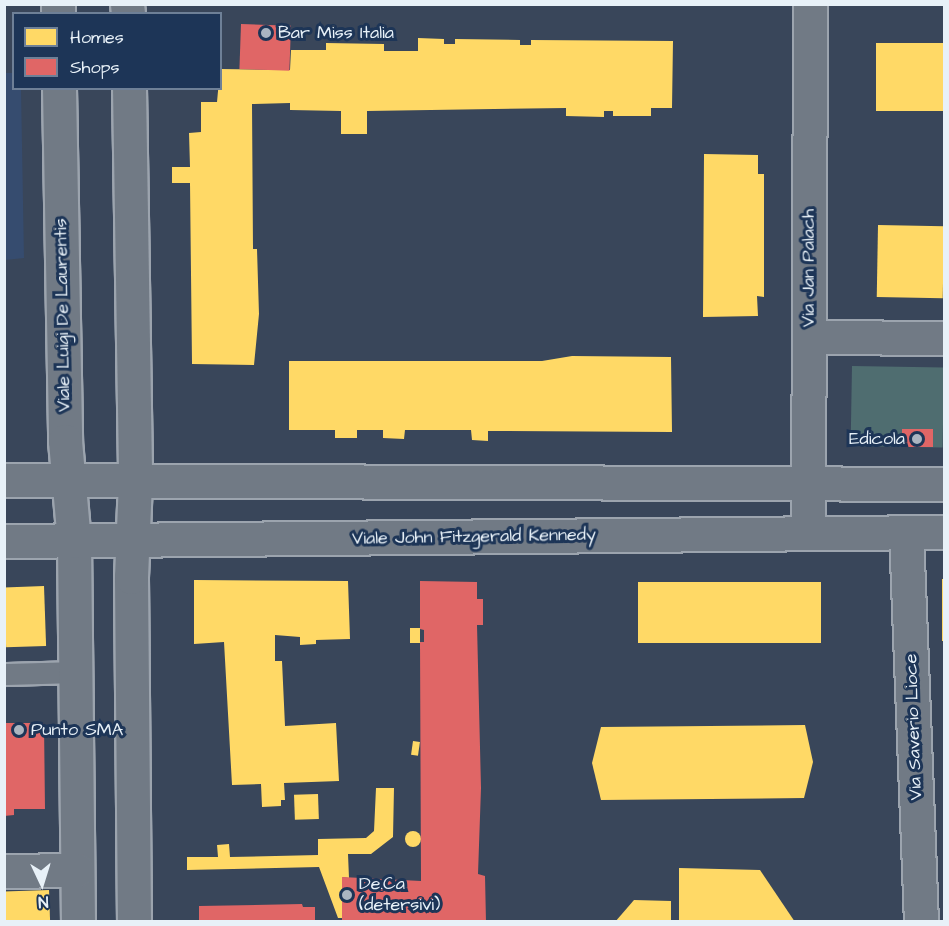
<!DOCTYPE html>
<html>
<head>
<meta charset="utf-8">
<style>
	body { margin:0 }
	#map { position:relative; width:949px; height:926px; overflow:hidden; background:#39465a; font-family:"Architects Daughter",sans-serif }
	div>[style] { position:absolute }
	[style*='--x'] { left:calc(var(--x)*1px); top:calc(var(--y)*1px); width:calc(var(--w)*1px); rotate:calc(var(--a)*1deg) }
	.built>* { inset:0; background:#364c6f }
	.green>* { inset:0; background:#4f6d70; transform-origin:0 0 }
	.homes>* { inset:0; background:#ffd966; transform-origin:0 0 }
	.round { border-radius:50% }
	.shops>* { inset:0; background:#e06666; transform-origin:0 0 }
	.roads { filter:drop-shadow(2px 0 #9ca4ae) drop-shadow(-2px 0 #9ca4ae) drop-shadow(0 2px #9ca4ae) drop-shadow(0 -2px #9ca4ae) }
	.service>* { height:21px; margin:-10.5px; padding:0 10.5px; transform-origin:10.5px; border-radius:10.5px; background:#717a85 }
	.minor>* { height:33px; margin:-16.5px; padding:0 16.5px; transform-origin:16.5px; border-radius:16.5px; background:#717a85 }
	.tertiary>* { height:33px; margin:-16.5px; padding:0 16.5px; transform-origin:16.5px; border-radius:16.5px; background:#717a85 }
	.secondary>* { height:33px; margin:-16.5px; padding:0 16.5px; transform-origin:16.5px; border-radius:16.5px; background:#717a85 }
	.dots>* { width:16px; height:16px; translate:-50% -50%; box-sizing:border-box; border:3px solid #1d3557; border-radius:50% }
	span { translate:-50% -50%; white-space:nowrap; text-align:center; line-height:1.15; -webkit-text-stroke:6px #1d3557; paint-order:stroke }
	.poi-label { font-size:18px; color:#e8f1f8 }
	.left { translate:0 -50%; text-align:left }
	.right { translate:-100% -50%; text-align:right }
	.street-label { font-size:18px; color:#e8f1f8 }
	.frame { position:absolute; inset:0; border:6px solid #e8f1f8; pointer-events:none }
	.legend { position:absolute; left:12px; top:12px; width:210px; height:78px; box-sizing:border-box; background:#1d3557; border:2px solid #6e8097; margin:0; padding:8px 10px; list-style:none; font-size:18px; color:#e8f1f8 }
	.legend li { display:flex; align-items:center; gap:12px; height:30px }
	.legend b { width:30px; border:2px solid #6e8097 }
	.north { position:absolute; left:12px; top:854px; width:60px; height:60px; -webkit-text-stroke:4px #1d3557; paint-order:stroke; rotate:176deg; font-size:16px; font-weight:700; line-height:24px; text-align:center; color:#e8f1f8 }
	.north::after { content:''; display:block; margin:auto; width:21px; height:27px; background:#e8f1f8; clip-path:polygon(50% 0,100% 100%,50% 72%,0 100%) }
</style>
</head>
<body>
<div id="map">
	<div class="built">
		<i style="clip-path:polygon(4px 73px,13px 73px,14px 88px,21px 89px,24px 258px,5px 260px)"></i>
	</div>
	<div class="green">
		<i style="left:852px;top:366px;width:92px;height:80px;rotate:1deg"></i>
	</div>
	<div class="homes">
		<i style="clip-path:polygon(418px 38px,444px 39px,444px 44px,455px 44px,455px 39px,520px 40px,520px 45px,531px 45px,531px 40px,673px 41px,672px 108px,651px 108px,651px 116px,613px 116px,613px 111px,604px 111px,604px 117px,566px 116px,566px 108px,367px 111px,367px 134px,341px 134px,341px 111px,290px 110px,290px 103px,252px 104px,253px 249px,257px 249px,259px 314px,254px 365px,192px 364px,190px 183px,172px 183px,172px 167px,190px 167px,189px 133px,201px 132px,201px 102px,217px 102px,220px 69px,290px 70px,291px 50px,326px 50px,326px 43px,384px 44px,384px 51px,418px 51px)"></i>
		<i style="left:876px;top:43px;width:68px;height:68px"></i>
		<i style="clip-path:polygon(704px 154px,758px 155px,758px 174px,764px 174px,764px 297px,757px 296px,758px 316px,703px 317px)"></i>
		<i style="left:878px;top:225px;width:66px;height:72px;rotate:1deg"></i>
		<i style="clip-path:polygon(572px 356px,671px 357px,672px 432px,488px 431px,488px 441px,472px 440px,471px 430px,405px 430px,404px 439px,383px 438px,383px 430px,357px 430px,357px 438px,335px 438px,335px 430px,289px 430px,289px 361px,542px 361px)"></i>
		<i style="left:942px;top:579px;width:2px;height:62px"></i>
		<i style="clip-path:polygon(194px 580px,348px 581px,350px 639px,316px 640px,316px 644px,300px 645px,300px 637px,275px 635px,275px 661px,282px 661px,285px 726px,336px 723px,339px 781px,284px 783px,285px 800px,281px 800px,281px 806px,262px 807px,261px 784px,232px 785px,224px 642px,194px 644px)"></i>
		<i style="left:638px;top:582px;width:183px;height:61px"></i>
		<i style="left:44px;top:586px;width:60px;height:40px;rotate:88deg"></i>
		<i style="left:410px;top:628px;width:10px;height:15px"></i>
		<i style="clip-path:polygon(805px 725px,813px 762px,804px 798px,601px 800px,592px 763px,601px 727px)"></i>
		<i style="left:413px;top:741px;width:7px;height:14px;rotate:8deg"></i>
		<i style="clip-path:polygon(376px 788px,394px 788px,393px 837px,371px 854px,348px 854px,349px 878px,342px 877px,342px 918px,338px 918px,319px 867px,187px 870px,187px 857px,218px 857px,217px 845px,229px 844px,230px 857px,318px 855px,318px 839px,366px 838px,374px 831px)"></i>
		<i style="left:318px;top:794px;width:25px;height:24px;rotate:88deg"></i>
		<i class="round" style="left:405px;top:831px;width:16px;height:16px"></i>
		<i style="clip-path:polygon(679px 868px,760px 870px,795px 922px,679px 922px)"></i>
		<i style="left:49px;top:890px;width:32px;height:45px;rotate:88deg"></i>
		<i style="clip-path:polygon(634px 900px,671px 901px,671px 922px,615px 922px)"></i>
	</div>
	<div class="shops">
		<i style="left:241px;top:24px;width:50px;height:45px;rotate:2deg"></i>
		<i style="left:902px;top:429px;width:31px;height:18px"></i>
		<i style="clip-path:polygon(420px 581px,477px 582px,477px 599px,483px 599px,483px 625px,477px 625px,481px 788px,478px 874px,485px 876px,486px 922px,342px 922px,342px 877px,421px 881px,420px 642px,424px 642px,424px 630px,420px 629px)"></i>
		<i style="clip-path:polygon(4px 723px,44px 723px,45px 809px,14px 809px,14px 815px,4px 816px)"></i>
		<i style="clip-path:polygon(302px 904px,303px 907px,315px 907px,315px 922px,199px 922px,199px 906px)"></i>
	</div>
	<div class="roads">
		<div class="service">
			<i style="--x:4;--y:674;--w:71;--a:-1.6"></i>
		</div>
		<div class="minor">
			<i style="--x:809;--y:337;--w:135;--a:0.4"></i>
			<i style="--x:808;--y:532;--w:528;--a:-89.78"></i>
			<i style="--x:906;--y:532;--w:390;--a:87.8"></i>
			<i style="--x:74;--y:541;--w:381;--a:89.4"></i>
			<i style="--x:4;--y:871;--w:73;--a:-0.8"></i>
			<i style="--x:134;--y:922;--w:345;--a:-90.5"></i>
			<i style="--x:131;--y:577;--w:96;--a:-87.6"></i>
		</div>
		<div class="tertiary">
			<i style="--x:127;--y:4;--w:10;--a:84"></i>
			<i style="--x:58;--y:14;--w:10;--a:-90"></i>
			<i style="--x:59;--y:88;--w:353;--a:89"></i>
			<i style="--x:65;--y:441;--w:100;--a:84.9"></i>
			<i style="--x:129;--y:88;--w:393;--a:89.1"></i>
		</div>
		<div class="secondary">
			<i style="--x:4;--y:480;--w:940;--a:0.24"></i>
			<i style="--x:4;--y:541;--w:940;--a:-0.55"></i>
		</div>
	</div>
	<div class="dots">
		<i style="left:266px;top:33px;background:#abb5c1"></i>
		<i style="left:917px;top:439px;background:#abb5c1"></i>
		<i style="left:19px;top:730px;background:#abb5c1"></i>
		<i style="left:347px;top:895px;background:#abb5c1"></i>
	</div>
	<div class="poi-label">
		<span class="left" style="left:278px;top:33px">Bar Miss Italia</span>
		<span class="right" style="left:905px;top:439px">Edicola</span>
		<span class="left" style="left:31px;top:730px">Punto SMA</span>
		<span class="left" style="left:359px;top:895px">De.Ca<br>(detersivi)</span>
	</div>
	<div class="street-label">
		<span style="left:809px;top:268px;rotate:-90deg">Via Jan Palach</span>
		<span style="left:63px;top:315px;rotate:-91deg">Viale Luigi De Laurentis</span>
		<span style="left:474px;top:537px;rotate:-1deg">Viale John Fitzgerald Kennedy</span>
		<span style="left:914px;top:727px;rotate:-92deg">Via Saverio Lioce</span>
	</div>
	<div class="frame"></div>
	<ul class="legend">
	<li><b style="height:16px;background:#ffd966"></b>Homes</li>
	<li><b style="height:16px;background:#e06666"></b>Shops</li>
	</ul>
	<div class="north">N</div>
</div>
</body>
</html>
